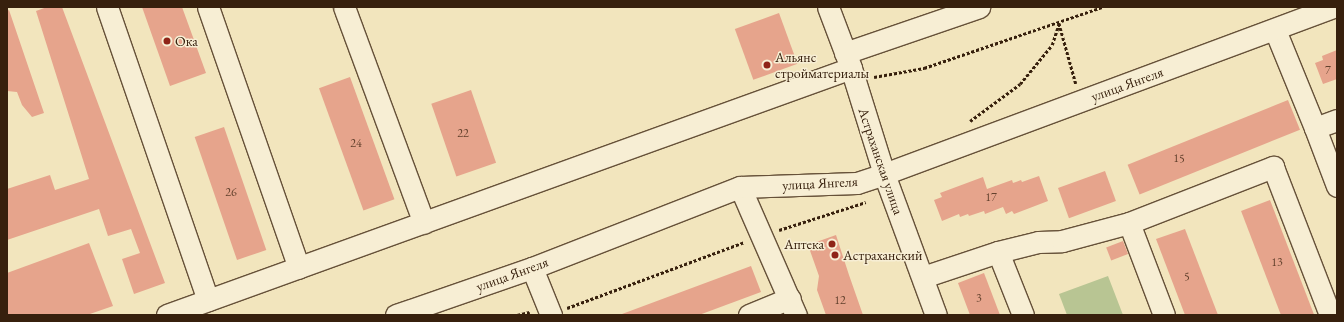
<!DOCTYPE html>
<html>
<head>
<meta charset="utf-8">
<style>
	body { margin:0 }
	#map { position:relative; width:1344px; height:322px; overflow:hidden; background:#f2e5bd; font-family:"EB Garamond",serif }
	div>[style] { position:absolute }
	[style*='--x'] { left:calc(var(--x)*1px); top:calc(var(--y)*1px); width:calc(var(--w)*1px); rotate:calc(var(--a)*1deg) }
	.green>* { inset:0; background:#b8c593 }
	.building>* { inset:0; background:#e6a48c; transform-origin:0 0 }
	.path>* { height:2.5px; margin-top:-1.25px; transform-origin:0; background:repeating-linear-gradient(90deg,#37200d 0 3px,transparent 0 5px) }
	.roads { filter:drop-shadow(1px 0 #665139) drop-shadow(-1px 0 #665139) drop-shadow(0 1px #665139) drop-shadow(0 -1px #665139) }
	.minor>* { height:21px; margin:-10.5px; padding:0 10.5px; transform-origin:10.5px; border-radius:10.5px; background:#f7eed4 }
	.dots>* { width:11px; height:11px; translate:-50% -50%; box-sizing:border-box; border:2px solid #f7eed4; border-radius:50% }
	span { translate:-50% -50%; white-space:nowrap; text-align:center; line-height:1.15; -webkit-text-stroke:3px #f7eed4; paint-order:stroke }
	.number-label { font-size:12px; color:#63412d }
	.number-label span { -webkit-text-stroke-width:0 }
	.poi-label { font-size:14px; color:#37200d }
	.left { translate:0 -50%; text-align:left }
	.right { translate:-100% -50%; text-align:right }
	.street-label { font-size:14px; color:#37200d }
	.frame { position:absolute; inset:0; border:8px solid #37200d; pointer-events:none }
</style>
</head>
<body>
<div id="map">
	<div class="green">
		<i style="clip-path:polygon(1108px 276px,1123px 315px,1067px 315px,1059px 294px)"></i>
	</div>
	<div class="building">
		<i style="clip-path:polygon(47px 7px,62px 7px,165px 283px,134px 294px,122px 259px,140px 253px,131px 229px,108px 236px,99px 209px,7px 240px,7px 189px,50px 175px,55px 190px,89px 179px,36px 11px)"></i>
		<i style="clip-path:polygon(142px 7px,182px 7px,206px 73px,170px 86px)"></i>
		<i style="clip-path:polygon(9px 10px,44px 113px,32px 117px,22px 105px,17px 92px,7px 91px,7px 11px)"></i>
		<i style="left:779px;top:13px;width:54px;height:47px;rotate:70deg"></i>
		<i style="clip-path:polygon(1337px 50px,1337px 79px,1323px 84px,1315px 63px,1323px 60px,1322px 56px)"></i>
		<i style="left:350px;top:77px;width:130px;height:33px;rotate:70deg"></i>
		<i style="left:471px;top:90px;width:77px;height:42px;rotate:71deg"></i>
		<i style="left:1288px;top:100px;width:32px;height:173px;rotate:68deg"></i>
		<i style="left:224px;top:127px;width:130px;height:31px;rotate:71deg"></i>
		<i style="left:1105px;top:171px;width:32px;height:50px;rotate:70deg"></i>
		<i style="clip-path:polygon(1039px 176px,1048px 201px,1014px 214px,1012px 211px,1006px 214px,1003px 207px,985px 214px,984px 211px,969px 216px,968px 214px,960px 217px,959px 214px,942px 221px,934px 200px,942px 197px,940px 193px,983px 177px,987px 189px,1012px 180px,1013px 183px,1021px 180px,1022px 182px)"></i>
		<i style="left:1270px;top:200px;width:123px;height:31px;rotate:69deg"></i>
		<i style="clip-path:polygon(1185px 229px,1218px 315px,1185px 315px,1156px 239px)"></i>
		<i style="clip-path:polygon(836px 235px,849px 275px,863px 315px,826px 315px,817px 290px,819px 276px,808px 245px)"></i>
		<i style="left:1123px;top:241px;width:14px;height:18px;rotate:69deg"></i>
		<i style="clip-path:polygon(89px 243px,113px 306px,87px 315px,7px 315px,7px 273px)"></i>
		<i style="clip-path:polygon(751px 266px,761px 292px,699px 315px,622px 315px,622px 314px)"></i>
		<i style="clip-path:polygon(984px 273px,1000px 315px,970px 315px,958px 283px)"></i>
	</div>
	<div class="path">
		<i style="--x:1059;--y:23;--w:63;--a:74.4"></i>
		<i style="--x:874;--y:77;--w:51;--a:-10.2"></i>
		<i style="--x:924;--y:68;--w:188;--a:-18.9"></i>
		<i style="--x:970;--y:121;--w:62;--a:-36.5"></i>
		<i style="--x:1020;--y:84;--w:50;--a:-50.6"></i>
		<i style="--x:1052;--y:45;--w:23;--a:-72"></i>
		<i style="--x:779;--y:230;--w:91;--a:-17.8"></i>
		<i style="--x:567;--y:308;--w:189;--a:-20.4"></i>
		<i style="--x:517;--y:315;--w:13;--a:-13"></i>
	</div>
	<div class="roads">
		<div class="minor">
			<i style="--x:107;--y:7;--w:310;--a:71"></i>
			<i style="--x:208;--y:7;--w:276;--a:70.8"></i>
			<i style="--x:344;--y:7;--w:230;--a:69.7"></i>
			<i style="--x:828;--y:7;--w:65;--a:69.3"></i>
			<i style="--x:851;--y:68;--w:111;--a:72.7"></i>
			<i style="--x:884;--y:174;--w:150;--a:69.8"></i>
			<i style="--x:1275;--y:30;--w:106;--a:67.8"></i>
			<i style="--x:1315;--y:128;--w:23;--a:-20"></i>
			<i style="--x:845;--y:53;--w:142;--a:-18.9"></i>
			<i style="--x:1315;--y:128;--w:62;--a:69.2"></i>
			<i style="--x:740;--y:187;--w:140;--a:66.4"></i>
			<i style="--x:998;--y:252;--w:41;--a:-14"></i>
			<i style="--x:1038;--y:242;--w:24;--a:-2"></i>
			<i style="--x:1062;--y:241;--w:69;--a:-15"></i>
			<i style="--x:532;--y:268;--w:51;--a:68"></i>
			<i style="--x:923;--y:277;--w:79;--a:-18.4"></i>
			<i style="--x:998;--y:252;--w:68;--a:68.4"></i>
			<i style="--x:167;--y:315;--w:727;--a:-19.86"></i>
			<i style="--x:396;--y:315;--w:144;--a:-19.1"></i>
			<i style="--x:532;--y:268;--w:223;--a:-21.3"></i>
			<i style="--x:740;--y:187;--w:117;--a:-2"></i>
			<i style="--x:857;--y:183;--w:28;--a:-18"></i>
			<i style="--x:884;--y:174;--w:478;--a:-20.4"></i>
			<i style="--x:749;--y:315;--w:44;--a:-22.5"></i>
			<i style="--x:1164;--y:315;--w:98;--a:-110.8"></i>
			<i style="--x:1129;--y:223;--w:155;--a:-21.3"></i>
			<i style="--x:1273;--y:167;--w:159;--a:68.9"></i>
		</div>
	</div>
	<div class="dots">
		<i style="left:167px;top:41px;background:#8f2418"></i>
		<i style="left:767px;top:65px;background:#8f2418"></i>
		<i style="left:832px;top:244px;background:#8f2418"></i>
		<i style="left:835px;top:255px;background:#8f2418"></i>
	</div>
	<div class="number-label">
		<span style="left:1328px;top:71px">7</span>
		<span style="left:463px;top:134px">22</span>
		<span style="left:356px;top:144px">24</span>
		<span style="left:1179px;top:159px">15</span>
		<span style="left:231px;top:193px">26</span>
		<span style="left:991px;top:198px">17</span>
		<span style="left:1277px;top:263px">13</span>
		<span style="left:1187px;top:277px">5</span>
		<span style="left:979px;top:299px">3</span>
		<span style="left:840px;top:301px">12</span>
	</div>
	<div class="poi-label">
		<span class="left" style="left:175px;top:41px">Ока</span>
		<span class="left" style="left:775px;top:65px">Альянс<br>стройматериалы</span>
		<span class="right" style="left:824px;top:244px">Аптека</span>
		<span class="left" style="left:843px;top:255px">Астраханский</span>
	</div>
	<div class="street-label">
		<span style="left:1127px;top:84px;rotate:-20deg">улица Янгеля</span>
		<span style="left:881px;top:161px;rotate:71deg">Астраханская улица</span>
		<span style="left:820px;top:183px;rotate:-3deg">улица Янгеля</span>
		<span style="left:512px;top:274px;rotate:-20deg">улица Янгеля</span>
	</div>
	<div class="frame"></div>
</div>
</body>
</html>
